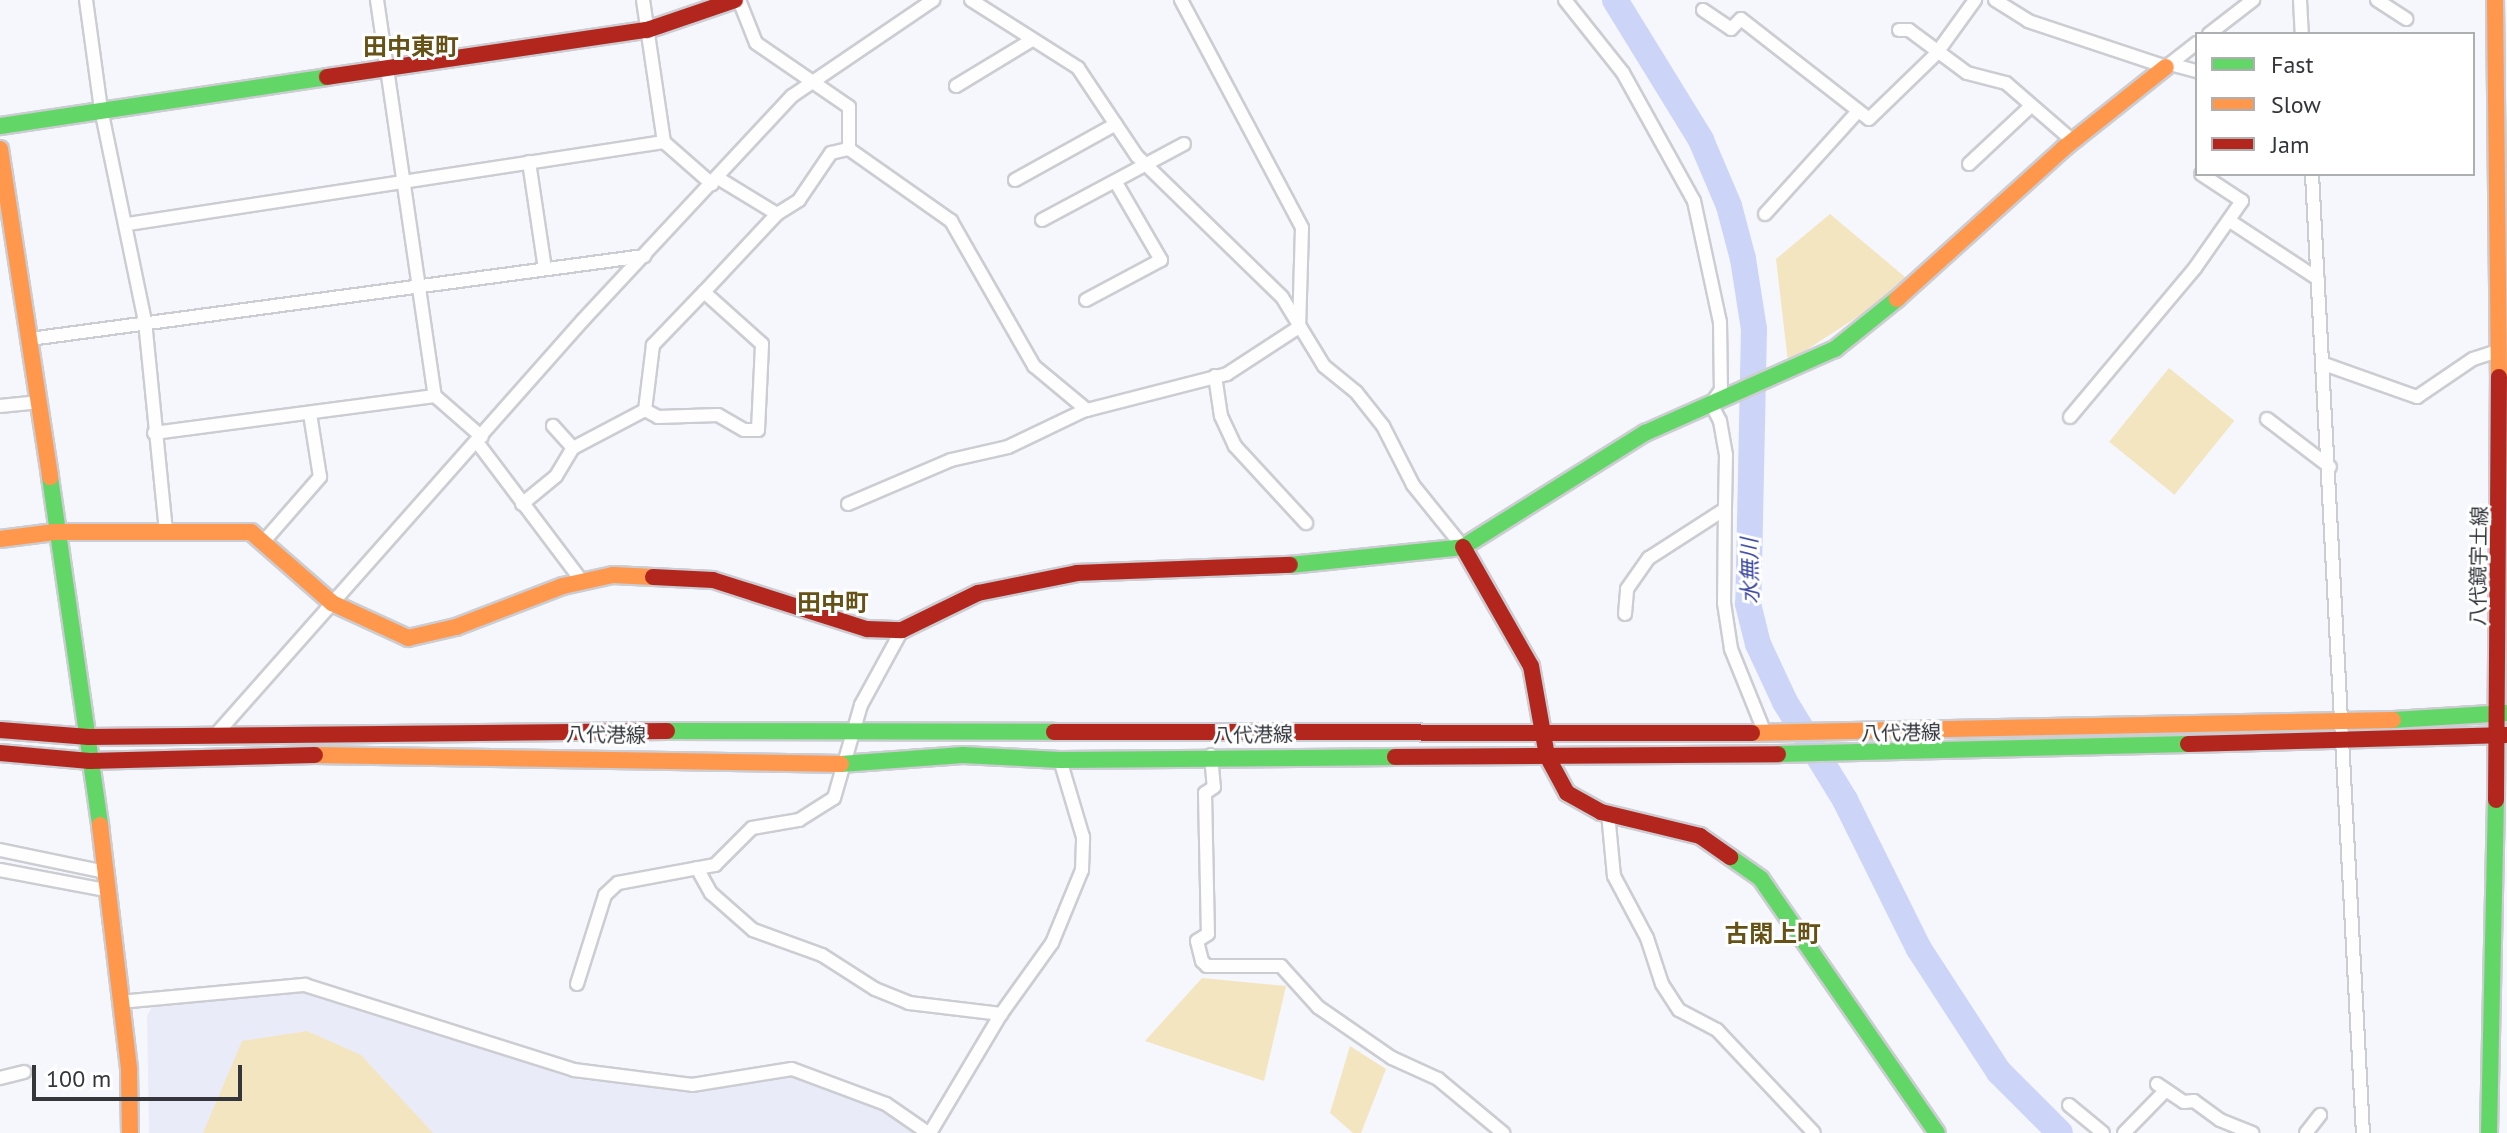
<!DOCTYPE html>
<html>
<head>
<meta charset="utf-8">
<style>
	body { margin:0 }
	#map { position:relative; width:2507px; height:1133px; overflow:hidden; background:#f6f7fc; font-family:"PT Sans","Noto Sans JP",sans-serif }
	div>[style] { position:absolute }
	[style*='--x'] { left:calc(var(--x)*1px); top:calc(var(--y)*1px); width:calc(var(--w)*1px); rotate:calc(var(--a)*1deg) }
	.built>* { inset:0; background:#e9ecf8 }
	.green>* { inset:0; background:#f3e5c0; transform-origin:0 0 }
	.river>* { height:26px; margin:-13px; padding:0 13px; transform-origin:13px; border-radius:13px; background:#ccd5f8 }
	.roads { filter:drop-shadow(2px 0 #cccdd2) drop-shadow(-2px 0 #cccdd2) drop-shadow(0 2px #cccdd2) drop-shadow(0 -2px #cccdd2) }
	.street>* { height:12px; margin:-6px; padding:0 6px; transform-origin:6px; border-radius:6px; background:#fefeff }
	.fast>* { height:16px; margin:-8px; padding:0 8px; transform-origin:8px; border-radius:8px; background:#63d668 }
	.slow>* { height:16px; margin:-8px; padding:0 8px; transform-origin:8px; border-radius:8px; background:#ff974d }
	.jam>* { height:16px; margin:-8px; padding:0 8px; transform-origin:8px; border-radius:8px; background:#b3261e }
	span { translate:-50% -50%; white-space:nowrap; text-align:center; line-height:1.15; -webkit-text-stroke:6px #fff; paint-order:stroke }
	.street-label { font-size:20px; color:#34363c }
	.water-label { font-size:22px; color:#3a47a0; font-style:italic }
	.quarter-label { font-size:24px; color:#665217; font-weight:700 }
	.legend { position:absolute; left:2195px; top:32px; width:280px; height:144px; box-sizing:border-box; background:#fff; border:2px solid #aeafb1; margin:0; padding:10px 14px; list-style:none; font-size:24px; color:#34363c }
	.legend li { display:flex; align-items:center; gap:16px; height:40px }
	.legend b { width:40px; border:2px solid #aeafb1 }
	.scale { position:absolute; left:32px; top:1065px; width:210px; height:36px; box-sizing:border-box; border:4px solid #34363c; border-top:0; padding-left:10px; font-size:24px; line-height:28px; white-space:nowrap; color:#34363c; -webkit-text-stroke:6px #fff; paint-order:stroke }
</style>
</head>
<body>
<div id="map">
	<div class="built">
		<i style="clip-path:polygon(282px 990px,306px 992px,576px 1079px,691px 1092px,791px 1077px,884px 1111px,916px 1133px,149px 1133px,147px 1016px,153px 1005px)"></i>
	</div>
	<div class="green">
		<i style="clip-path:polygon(1830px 214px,1911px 282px,1788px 362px,1776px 259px)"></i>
		<i style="left:2169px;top:368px;width:84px;height:95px;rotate:39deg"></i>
		<i style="clip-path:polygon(1202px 978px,1286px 986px,1264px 1081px,1145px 1041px)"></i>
		<i style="clip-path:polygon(307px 1031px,361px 1055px,433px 1133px,203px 1133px,242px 1041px)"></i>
		<i style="clip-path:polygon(1350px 1046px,1386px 1069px,1361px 1133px,1353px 1133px,1330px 1113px)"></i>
	</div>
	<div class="river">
		<i style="--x:1615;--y:0;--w:164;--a:58.4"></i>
		<i style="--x:1701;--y:140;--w:72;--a:67"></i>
		<i style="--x:1729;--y:206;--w:55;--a:75.2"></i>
		<i style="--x:1743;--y:259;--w:71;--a:81.1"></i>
		<i style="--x:1754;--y:329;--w:275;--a:91.2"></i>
		<i style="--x:1748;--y:604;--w:41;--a:76"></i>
		<i style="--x:1758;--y:644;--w:64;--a:65"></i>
		<i style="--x:1785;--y:702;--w:115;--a:58.5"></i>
		<i style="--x:1845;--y:800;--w:166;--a:63.6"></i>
		<i style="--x:1919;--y:949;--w:147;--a:57"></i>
		<i style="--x:1999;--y:1072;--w:86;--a:45"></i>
	</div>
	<div class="roads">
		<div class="street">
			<i style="--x:86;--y:0;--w:110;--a:82.2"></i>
			<i style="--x:101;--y:109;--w:217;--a:78.3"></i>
			<i style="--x:145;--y:321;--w:211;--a:84.3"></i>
			<i style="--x:377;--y:0;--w:400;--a:81.7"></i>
			<i style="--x:435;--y:396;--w:62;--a:41.1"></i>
			<i style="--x:643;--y:0;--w:144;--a:81.6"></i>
			<i style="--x:664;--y:142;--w:64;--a:41.2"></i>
			<i style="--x:739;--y:0;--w:46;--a:68.4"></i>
			<i style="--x:756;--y:43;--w:113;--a:34.5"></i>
			<i style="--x:849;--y:107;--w:42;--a:90"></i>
			<i style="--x:971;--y:0;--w:127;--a:32.4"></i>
			<i style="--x:1078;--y:68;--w:106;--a:56.2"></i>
			<i style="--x:1137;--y:156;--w:202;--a:44.2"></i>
			<i style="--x:1282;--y:297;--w:81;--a:58.7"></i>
			<i style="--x:1324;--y:366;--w:41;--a:39.1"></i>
			<i style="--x:1356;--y:392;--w:43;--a:51.5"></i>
			<i style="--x:1383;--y:426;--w:66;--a:63"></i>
			<i style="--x:1413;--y:485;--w:80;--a:51.1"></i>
			<i style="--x:1181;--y:0;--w:258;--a:62"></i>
			<i style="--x:1302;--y:228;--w:99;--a:91.7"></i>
			<i style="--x:1565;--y:0;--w:93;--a:51.5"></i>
			<i style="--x:1623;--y:73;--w:146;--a:61"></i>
			<i style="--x:1694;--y:201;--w:124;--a:77.9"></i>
			<i style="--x:1720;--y:322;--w:68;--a:89.2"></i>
			<i style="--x:1721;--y:390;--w:17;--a:126"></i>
			<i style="--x:1711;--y:404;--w:19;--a:62"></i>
			<i style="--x:1720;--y:421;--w:35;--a:80"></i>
			<i style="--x:1726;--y:455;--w:54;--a:91.1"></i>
			<i style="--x:1995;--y:0;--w:39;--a:32"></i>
			<i style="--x:2028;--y:21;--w:145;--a:18.4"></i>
			<i style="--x:2166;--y:67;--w:39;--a:-38"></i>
			<i style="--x:2300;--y:0;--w:34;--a:87"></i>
			<i style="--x:2377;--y:0;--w:35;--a:33"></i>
			<i style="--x:1703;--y:10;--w:34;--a:34"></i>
			<i style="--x:1731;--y:29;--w:14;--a:-45"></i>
			<i style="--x:1741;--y:19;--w:162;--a:38"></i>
			<i style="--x:1869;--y:119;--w:93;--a:-44.1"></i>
			<i style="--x:1936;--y:54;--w:67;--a:-54.2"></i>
			<i style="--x:1899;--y:30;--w:10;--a:0"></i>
			<i style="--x:1909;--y:30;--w:72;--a:36.6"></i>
			<i style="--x:1967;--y:73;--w:40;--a:14.4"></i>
			<i style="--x:2006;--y:83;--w:89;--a:40.9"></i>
			<i style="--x:2209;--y:34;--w:56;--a:-37.7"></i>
			<i style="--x:2170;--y:64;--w:28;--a:15"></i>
			<i style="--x:956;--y:86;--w:89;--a:-31.2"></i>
			<i style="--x:529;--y:162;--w:108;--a:81.5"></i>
			<i style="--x:1969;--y:164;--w:85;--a:-43.1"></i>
			<i style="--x:2312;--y:174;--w:960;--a:86.96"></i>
			<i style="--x:1015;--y:180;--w:115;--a:-29"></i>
			<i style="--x:777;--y:214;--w:26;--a:-32"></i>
			<i style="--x:799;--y:200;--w:57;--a:-55.8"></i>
			<i style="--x:831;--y:153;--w:18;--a:-13"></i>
			<i style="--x:849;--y:149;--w:125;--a:35.2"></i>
			<i style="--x:951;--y:221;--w:167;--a:60.2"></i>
			<i style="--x:1034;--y:366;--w:69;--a:39.7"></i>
			<i style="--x:1765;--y:214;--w:139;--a:-47.9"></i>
			<i style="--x:1042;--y:220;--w:161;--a:-28.2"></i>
			<i style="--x:2230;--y:221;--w:105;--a:33.4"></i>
			<i style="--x:128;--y:224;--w:542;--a:-8.7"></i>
			<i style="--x:704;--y:292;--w:107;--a:-46.9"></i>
			<i style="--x:777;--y:214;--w:69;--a:-148.6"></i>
			<i style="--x:1086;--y:300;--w:85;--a:-28.1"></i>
			<i style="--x:1161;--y:260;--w:91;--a:-120.2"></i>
			<i style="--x:30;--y:339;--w:620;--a:-7.7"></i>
			<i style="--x:2324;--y:364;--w:99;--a:19.5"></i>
			<i style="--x:2417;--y:397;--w:68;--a:-34.2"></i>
			<i style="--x:2473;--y:359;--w:25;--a:-18"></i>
			<i style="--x:1215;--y:376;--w:40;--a:81.5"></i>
			<i style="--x:1221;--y:416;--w:33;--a:65"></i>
			<i style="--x:1235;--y:446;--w:105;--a:47.3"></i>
			<i style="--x:0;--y:406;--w:40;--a:-5.7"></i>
			<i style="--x:2070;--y:417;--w:194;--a:-50"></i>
			<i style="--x:2195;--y:268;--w:82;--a:-55"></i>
			<i style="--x:2242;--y:201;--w:49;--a:-146.6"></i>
			<i style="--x:2267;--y:419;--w:79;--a:37.3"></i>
			<i style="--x:154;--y:433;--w:283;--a:-7.5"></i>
			<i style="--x:477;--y:442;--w:173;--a:53"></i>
			<i style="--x:573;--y:448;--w:81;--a:-27.8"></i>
			<i style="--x:645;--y:410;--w:15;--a:28"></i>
			<i style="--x:658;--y:417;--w:60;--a:-1.9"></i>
			<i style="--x:718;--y:415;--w:30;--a:30"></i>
			<i style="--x:744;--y:430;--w:14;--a:0"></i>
			<i style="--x:758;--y:430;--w:86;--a:-87.3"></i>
			<i style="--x:762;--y:344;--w:78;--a:-138.1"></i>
			<i style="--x:704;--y:292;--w:74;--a:133.9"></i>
			<i style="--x:653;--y:345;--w:65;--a:97"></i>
			<i style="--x:522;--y:504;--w:44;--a:-39.5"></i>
			<i style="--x:556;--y:476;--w:33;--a:-59"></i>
			<i style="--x:573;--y:448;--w:30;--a:-132"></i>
			<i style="--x:848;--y:504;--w:112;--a:-23.1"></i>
			<i style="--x:951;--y:460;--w:58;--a:-12.8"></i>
			<i style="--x:1008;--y:447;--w:83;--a:-25.6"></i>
			<i style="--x:1083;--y:411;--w:149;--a:-14.4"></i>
			<i style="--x:1227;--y:374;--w:86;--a:-33.1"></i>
			<i style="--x:265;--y:540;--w:84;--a:-48.9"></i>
			<i style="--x:320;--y:477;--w:64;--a:-99"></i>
			<i style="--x:1625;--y:614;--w:25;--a:-85"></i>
			<i style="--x:1627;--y:589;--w:38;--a:-55"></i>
			<i style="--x:1649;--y:558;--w:90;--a:-32.8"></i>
			<i style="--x:1725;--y:509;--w:94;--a:90.6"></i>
			<i style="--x:1724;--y:603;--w:47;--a:81.3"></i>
			<i style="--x:1731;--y:649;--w:91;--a:68"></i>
			<i style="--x:219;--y:731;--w:549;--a:-48.47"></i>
			<i style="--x:583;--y:320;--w:306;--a:-47"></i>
			<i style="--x:792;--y:96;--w:171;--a:-34.2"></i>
			<i style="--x:1211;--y:755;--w:32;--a:85"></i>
			<i style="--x:1214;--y:787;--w:11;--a:146"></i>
			<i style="--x:1205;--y:793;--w:141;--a:88.8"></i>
			<i style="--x:1208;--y:934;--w:13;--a:148"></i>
			<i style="--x:1197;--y:941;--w:21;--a:76"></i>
			<i style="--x:1202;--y:961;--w:7;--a:45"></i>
			<i style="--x:1207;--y:966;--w:74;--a:0"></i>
			<i style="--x:1281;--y:966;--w:55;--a:47.9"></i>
			<i style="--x:1318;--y:1007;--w:90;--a:34.6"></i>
			<i style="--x:1392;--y:1058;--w:51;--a:24.5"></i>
			<i style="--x:1438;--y:1079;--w:85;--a:39.7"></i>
			<i style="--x:1608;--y:813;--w:63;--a:84.6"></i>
			<i style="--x:1614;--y:876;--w:70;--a:62"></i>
			<i style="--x:1647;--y:938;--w:48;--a:71.9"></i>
			<i style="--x:1662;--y:984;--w:31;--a:57"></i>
			<i style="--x:1679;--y:1010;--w:43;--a:27.8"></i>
			<i style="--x:1717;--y:1030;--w:141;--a:46.7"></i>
			<i style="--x:0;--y:850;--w:107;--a:11.8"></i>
			<i style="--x:697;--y:868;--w:29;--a:61"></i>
			<i style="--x:711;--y:893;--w:56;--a:41.4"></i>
			<i style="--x:753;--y:930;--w:73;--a:19.9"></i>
			<i style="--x:822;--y:955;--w:63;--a:32.7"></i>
			<i style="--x:875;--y:989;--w:37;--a:22"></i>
			<i style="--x:909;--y:1003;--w:93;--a:6.8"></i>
			<i style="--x:0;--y:870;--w:108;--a:10.7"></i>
			<i style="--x:577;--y:984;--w:93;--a:-72.5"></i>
			<i style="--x:605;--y:895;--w:18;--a:-43"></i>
			<i style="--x:618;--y:883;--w:99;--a:-10.5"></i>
			<i style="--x:715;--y:865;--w:52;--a:-45"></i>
			<i style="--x:752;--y:828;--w:48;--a:-9.7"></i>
			<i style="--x:799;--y:820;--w:41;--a:-32.2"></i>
			<i style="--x:834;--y:798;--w:97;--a:-73.8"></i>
			<i style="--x:861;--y:705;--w:85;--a:-61.3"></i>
			<i style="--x:120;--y:1002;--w:186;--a:-5.3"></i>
			<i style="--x:305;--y:985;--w:282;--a:17.5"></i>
			<i style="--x:574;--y:1070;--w:119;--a:7.2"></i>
			<i style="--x:692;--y:1085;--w:101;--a:-9.1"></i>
			<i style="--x:792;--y:1069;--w:100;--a:20.4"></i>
			<i style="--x:886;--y:1104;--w:51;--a:34.6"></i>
			<i style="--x:0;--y:1078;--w:25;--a:-14"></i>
			<i style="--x:2157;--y:1084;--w:32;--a:34"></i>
			<i style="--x:2184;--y:1102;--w:10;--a:-6"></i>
			<i style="--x:2194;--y:1101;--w:32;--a:36"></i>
			<i style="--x:2220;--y:1120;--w:35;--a:22"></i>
			<i style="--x:2069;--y:1105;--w:44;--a:39.5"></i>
			<i style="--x:930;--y:1133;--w:139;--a:-59.2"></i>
			<i style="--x:1001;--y:1014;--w:87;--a:-54.3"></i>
			<i style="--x:1052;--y:943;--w:79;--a:-67.7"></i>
			<i style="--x:1082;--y:870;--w:33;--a:-88"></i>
			<i style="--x:1083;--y:837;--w:80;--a:-106.6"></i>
			<i style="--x:2124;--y:1133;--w:57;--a:-45.7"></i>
			<i style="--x:2306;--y:1133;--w:23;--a:-52"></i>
		</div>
		<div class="fast">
			<i style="--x:0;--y:126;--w:331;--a:-8.5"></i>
			<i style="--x:50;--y:477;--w:352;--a:81.8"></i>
			<i style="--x:1290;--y:565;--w:174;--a:-5.9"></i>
			<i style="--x:1463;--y:547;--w:215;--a:-32.1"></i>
			<i style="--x:1645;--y:433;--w:208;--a:-23.9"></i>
			<i style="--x:1835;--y:349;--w:80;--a:-38.9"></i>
			<i style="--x:2393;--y:720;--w:114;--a:-3.5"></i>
			<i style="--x:667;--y:731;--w:387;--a:0.1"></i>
			<i style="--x:1778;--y:754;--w:410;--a:-1.4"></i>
			<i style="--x:841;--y:764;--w:122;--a:-4.2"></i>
			<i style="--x:963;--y:755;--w:97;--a:3"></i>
			<i style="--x:1060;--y:760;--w:335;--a:-0.5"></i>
			<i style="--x:1730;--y:857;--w:38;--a:35"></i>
			<i style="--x:1761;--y:879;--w:309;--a:55.3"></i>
			<i style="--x:2489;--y:1133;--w:333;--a:-88.8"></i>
		</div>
		<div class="slow">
			<i style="--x:2495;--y:0;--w:377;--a:89.4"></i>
			<i style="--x:0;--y:149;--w:332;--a:81.3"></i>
			<i style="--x:1897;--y:299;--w:225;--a:-42.1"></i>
			<i style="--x:2064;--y:148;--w:130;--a:-38.5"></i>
			<i style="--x:0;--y:539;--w:55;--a:-7.3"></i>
			<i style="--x:55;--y:532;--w:196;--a:0"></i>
			<i style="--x:251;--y:532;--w:108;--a:41.2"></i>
			<i style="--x:332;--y:603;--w:84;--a:24.7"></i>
			<i style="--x:408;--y:638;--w:49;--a:-12.9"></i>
			<i style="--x:456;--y:627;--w:115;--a:-21"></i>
			<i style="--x:563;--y:586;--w:51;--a:-12.4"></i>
			<i style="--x:613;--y:575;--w:40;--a:2.9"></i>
			<i style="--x:1752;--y:733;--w:641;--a:-1.16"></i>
			<i style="--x:315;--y:755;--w:526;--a:0.98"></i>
			<i style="--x:100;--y:825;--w:247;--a:83.2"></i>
			<i style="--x:129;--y:1070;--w:63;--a:89.1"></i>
		</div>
		<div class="jam">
			<i style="--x:327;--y:77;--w:323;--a:-8.4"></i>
			<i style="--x:647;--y:30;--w:93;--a:-18.8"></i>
			<i style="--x:1463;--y:547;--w:137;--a:60.3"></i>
			<i style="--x:1531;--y:666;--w:91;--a:79.9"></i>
			<i style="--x:1547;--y:756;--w:42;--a:61.6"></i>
			<i style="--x:1567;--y:793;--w:39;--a:29"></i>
			<i style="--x:1601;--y:812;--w:102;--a:13.6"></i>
			<i style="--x:1700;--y:836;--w:37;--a:35"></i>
			<i style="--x:653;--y:577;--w:60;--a:2.9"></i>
			<i style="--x:713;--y:580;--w:162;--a:17.7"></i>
			<i style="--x:867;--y:629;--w:35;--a:2"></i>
			<i style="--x:902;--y:630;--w:85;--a:-26"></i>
			<i style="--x:978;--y:593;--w:101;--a:-11.4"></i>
			<i style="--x:1077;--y:573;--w:213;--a:-2.2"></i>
			<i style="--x:0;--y:730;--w:89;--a:4.5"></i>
			<i style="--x:89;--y:737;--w:578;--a:-0.59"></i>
			<i style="--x:1054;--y:732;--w:698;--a:0.08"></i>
			<i style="--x:2188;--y:744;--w:319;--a:-1.6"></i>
			<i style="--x:0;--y:753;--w:90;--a:5.1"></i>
			<i style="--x:90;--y:761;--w:225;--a:-1.5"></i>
			<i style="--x:1395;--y:757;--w:383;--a:-0.4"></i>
			<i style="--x:2496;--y:800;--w:423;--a:-89.6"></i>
		</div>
	</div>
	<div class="street-label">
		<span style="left:2479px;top:566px;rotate:-89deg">八代鏡宇土線</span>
		<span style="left:1901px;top:733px;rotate:-1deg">八代港線</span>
		<span style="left:606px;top:735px;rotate:1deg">八代港線</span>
		<span style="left:1253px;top:735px;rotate:-1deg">八代港線</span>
	</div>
	<div class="water-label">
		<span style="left:1750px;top:571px;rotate:-91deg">水無川</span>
	</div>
	<div class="quarter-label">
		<span style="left:411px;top:47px">田中東町</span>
		<span style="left:833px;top:603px">田中町</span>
		<span style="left:1773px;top:934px">古閑上町</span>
	</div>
	<ul class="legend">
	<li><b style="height:10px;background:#63d668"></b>Fast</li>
	<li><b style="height:10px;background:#ff974d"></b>Slow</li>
	<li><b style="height:10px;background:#b3261e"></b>Jam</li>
	</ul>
	<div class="scale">100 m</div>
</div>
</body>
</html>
